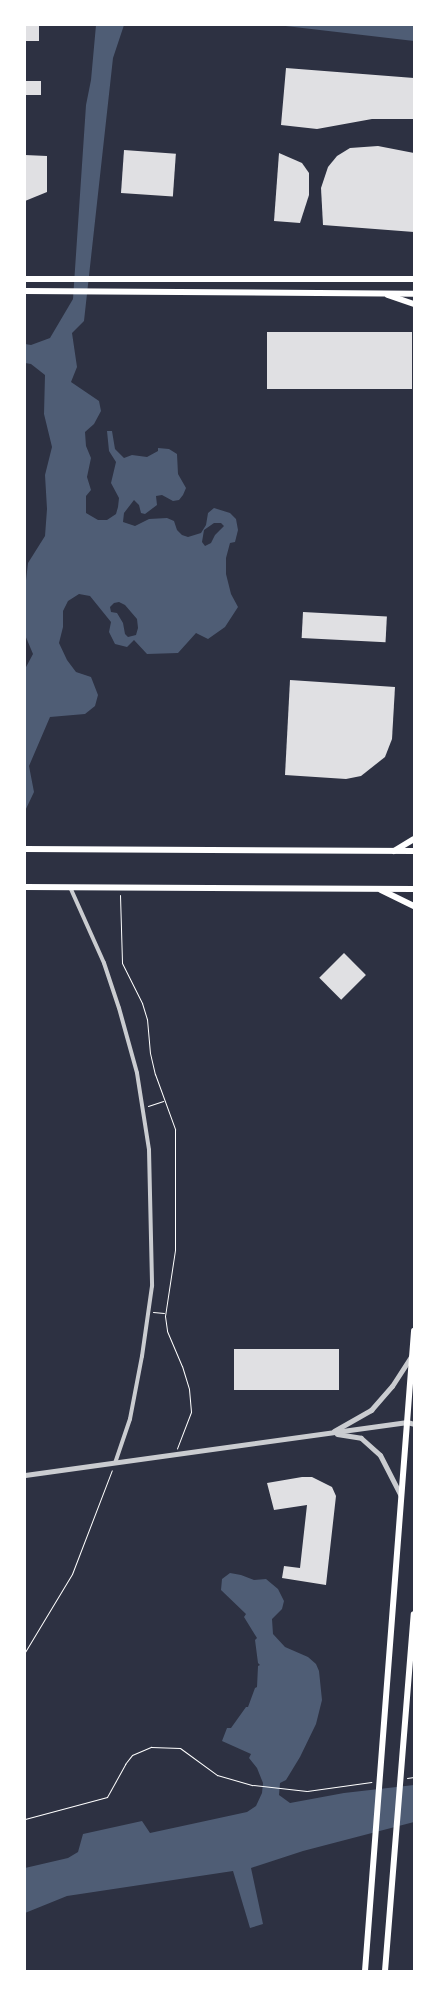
<!DOCTYPE html>
<html>
<head>
<meta charset="utf-8">
<style>
	body { margin:0 }
	#map { position:relative; width:439px; height:1996px; overflow:hidden; background:#2d3142; font-family:"Source Sans 3",sans-serif }
	div>[style] { position:absolute }
	[style*='--x'] { left:calc(var(--x)*1px); top:calc(var(--y)*1px); width:calc(var(--w)*1px); rotate:calc(var(--a)*1deg) }
	.water>* { inset:0; background:#4f5d75 }
	.building>* { inset:0; background:#e0e0e3; transform-origin:0 0 }
	.path>* { height:1px; margin:-0.5px; padding:0 0.5px; transform-origin:0.5px; border-radius:0.5px; background:#fff }
	.minor>* { height:4px; margin:-2px; padding:0 2px; transform-origin:2px; border-radius:2px; background:#caccd0 }
	.tertiary>* { height:5px; margin:-2.5px; padding:0 2.5px; transform-origin:2.5px; border-radius:2.5px; background:#caccd0 }
	.secondary>* { height:5.5px; margin:-2.75px; padding:0 2.75px; transform-origin:2.75px; border-radius:2.75px; background:#fff }
	.primary>* { height:6px; margin:-3px; padding:0 3px; transform-origin:3px; border-radius:3px; background:#fff }
	span { translate:-50% -50%; white-space:nowrap; text-align:center; line-height:1.15; -webkit-text-stroke:4.5px #fff; paint-order:stroke }
	.frame { position:absolute; inset:0; border:26px solid #fff; pointer-events:none }
</style>
</head>
<body>
<div id="map">
	<div class="water">
		<i style="clip-path:polygon(evenodd,96px 25px,124px 25px,113px 58px,84px 321px,72px 333px,77px 367px,71px 382px,99px 401px,101px 411px,94px 424px,85px 432px,86px 446px,91px 458px,87px 477px,91px 490px,86px 496px,86px 513px,98px 520px,107px 520px,116px 514px,118px 507px,119px 498px,111px 483px,116px 462px,109px 451px,107px 431px,112px 431px,115px 449px,124px 458px,132px 455px,147px 457px,158px 451px,158px 448px,169px 449px,177px 454px,178px 474px,186px 488px,183px 495px,179px 500px,173px 501px,162px 495px,156px 496px,157px 505px,145px 514px,141px 513px,139px 505px,134px 500px,124px 513px,123px 522px,135px 526px,149px 519px,167px 518px,174px 521px,177px 530px,182px 535px,188px 537px,201px 533px,206px 525px,208px 513px,214px 508px,230px 513px,236px 519px,238px 530px,235px 542px,230px 543px,226px 558px,226px 574px,231px 594px,238px 607px,225px 627px,208px 639px,196px 633px,178px 653px,147px 654px,134px 640px,127px 647px,115px 644px,109px 632px,111px 622px,90px 596px,79px 594px,68px 601px,63px 611px,63px 627px,59px 643px,67px 660px,76px 672px,91px 677px,98px 695px,95px 706px,85px 714px,50px 717px,29px 766px,34px 792px,25px 811px,25px 669px,33px 654px,25px 635px,25px 589px,28px 563px,45px 536px,47px 509px,45px 475px,52px 447px,44px 414px,45px 375px,31px 364px,25px 363px,25px 344px,31px 345px,50px 338px,73px 299px,86px 105px,91px 80px,96px 25px,214px 523px,221px 523px,224px 526px,215px 535px,211px 543px,205px 546px,202px 542px,204px 530px,214px 523px,96px 25px,119px 602px,125px 605px,137px 619px,138px 628px,136px 635px,128px 637px,125px 634px,123px 623px,117px 613px,111px 612px,110px 607px,114px 603px,119px 602px)"></i>
		<i style="clip-path:polygon(277px 25px,414px 25px,414px 41px)"></i>
		<i style="clip-path:polygon(230px 1573px,241px 1575px,254px 1580px,266px 1579px,278px 1589px,284px 1601px,282px 1609px,272px 1619px,273px 1634px,285px 1647px,308px 1657px,316px 1664px,319px 1671px,322px 1700px,316px 1724px,300px 1757px,286px 1780px,280px 1783px,279px 1795px,290px 1803px,344px 1793px,414px 1785px,414px 1822px,303px 1851px,251px 1868px,263px 1924px,250px 1928px,233px 1871px,67px 1896px,25px 1913px,25px 1868px,68px 1858px,78px 1852px,83px 1834px,142px 1821px,150px 1833px,247px 1812px,256px 1806px,262px 1793px,263px 1783px,257px 1768px,249px 1758px,251px 1754px,222px 1741px,227px 1728px,231px 1728px,246px 1707px,248px 1707px,255px 1688px,257px 1687px,258px 1666px,260px 1665px,258px 1663px,255px 1640px,257px 1638px,244px 1617px,246px 1614px,221px 1590px,222px 1579px)"></i>
	</div>
	<div class="building">
		<i style="left:25px;top:25px;width:14px;height:16px"></i>
		<i style="clip-path:polygon(286px 68px,414px 78px,414px 119px,372px 119px,317px 129px,281px 125px)"></i>
		<i style="left:25px;top:81px;width:16px;height:14px"></i>
		<i style="clip-path:polygon(378px 146px,414px 153px,414px 232px,323px 225px,321px 188px,328px 167px,337px 156px,350px 148px)"></i>
		<i style="left:124px;top:150px;width:52px;height:43px;rotate:4deg"></i>
		<i style="clip-path:polygon(279px 153px,302px 163px,309px 173px,309px 195px,300px 223px,274px 221px)"></i>
		<i style="clip-path:polygon(25px 155px,47px 156px,47px 192px,25px 201px)"></i>
		<i style="left:267px;top:332px;width:145px;height:57px"></i>
		<i style="left:303px;top:612px;width:84px;height:26px;rotate:3deg"></i>
		<i style="clip-path:polygon(290px 680px,395px 687px,392px 739px,385px 757px,361px 776px,346px 779px,285px 775px)"></i>
		<i style="left:344px;top:953px;width:31px;height:35px;rotate:45deg"></i>
		<i style="left:339px;top:1349px;width:41px;height:105px;rotate:90deg"></i>
		<i style="clip-path:polygon(302px 1477px,312px 1477px,332px 1487px,336px 1496px,326px 1585px,282px 1578px,284px 1566px,300px 1568px,307px 1505px,274px 1510px,267px 1483px)"></i>
	</div>
	<div class="path">
		<i style="--x:120;--y:895;--w:68;--a:88.3"></i>
		<i style="--x:122;--y:963;--w:45;--a:63.4"></i>
		<i style="--x:142;--y:1003;--w:17;--a:73"></i>
		<i style="--x:147;--y:1019;--w:34;--a:85"></i>
		<i style="--x:150;--y:1053;--w:22;--a:77"></i>
		<i style="--x:155;--y:1074;--w:59;--a:70"></i>
		<i style="--x:175;--y:1129;--w:121;--a:90"></i>
		<i style="--x:175;--y:1250;--w:67;--a:98.6"></i>
		<i style="--x:165;--y:1316;--w:15;--a:82"></i>
		<i style="--x:167;--y:1331;--w:38;--a:67"></i>
		<i style="--x:182;--y:1366;--w:24;--a:73"></i>
		<i style="--x:189;--y:1389;--w:23;--a:85"></i>
		<i style="--x:191;--y:1412;--w:39;--a:111"></i>
		<i style="--x:148;--y:1106;--w:16;--a:-18"></i>
		<i style="--x:153;--y:1312;--w:11;--a:5"></i>
		<i style="--x:25;--y:1652;--w:91;--a:-58.9"></i>
		<i style="--x:72;--y:1574;--w:111;--a:-69"></i>
		<i style="--x:407;--y:1778;--w:7;--a:-8"></i>
		<i style="--x:25;--y:1819;--w:85;--a:-15"></i>
		<i style="--x:107;--y:1797;--w:38;--a:-61"></i>
		<i style="--x:125;--y:1764;--w:11;--a:-52"></i>
		<i style="--x:132;--y:1755;--w:21;--a:-23"></i>
		<i style="--x:151;--y:1747;--w:29;--a:2"></i>
		<i style="--x:180;--y:1748;--w:46;--a:36.1"></i>
		<i style="--x:217;--y:1775;--w:37;--a:16"></i>
		<i style="--x:253;--y:1785;--w:54;--a:6.3"></i>
		<i style="--x:307;--y:1791;--w:65;--a:-8"></i>
	</div>
	<div class="minor">
		<i style="--x:70;--y:887;--w:83;--a:65.9"></i>
		<i style="--x:104;--y:963;--w:47;--a:71.6"></i>
		<i style="--x:119;--y:1008;--w:67;--a:74.5"></i>
		<i style="--x:137;--y:1073;--w:78;--a:81.1"></i>
		<i style="--x:149;--y:1150;--w:136;--a:88.7"></i>
		<i style="--x:152;--y:1286;--w:71;--a:98.1"></i>
		<i style="--x:142;--y:1356;--w:64;--a:100.8"></i>
		<i style="--x:130;--y:1419;--w:46;--a:108.8"></i>
	</div>
	<div class="tertiary">
		<i style="--x:334;--y:1431;--w:43;--a:-29.6"></i>
		<i style="--x:371;--y:1410;--w:32;--a:-49"></i>
		<i style="--x:392;--y:1386;--w:37;--a:-57"></i>
		<i style="--x:337;--y:1434;--w:24;--a:9"></i>
		<i style="--x:361;--y:1438;--w:25;--a:42"></i>
		<i style="--x:380;--y:1455;--w:46;--a:62.9"></i>
		<i style="--x:25;--y:1475;--w:386;--a:-7.9"></i>
		<i style="--x:407;--y:1422;--w:7;--a:16"></i>
	</div>
	<div class="secondary">
		<i style="--x:25;--y:279;--w:389;--a:0"></i>
		<i style="--x:25;--y:291;--w:389;--a:0.4"></i>
		<i style="--x:388;--y:295;--w:28;--a:19"></i>
	</div>
	<div class="primary">
		<i style="--x:25;--y:849;--w:389;--a:0.3"></i>
		<i style="--x:394;--y:851;--w:23;--a:-31"></i>
		<i style="--x:25;--y:887;--w:389;--a:0.3"></i>
		<i style="--x:381;--y:890;--w:37;--a:26"></i>
		<i style="--x:365;--y:1971;--w:642;--a:-85.62"></i>
		<i style="--x:385;--y:1971;--w:358;--a:-85.4"></i>
	</div>
	<div class="frame"></div>
</div>
</body>
</html>
